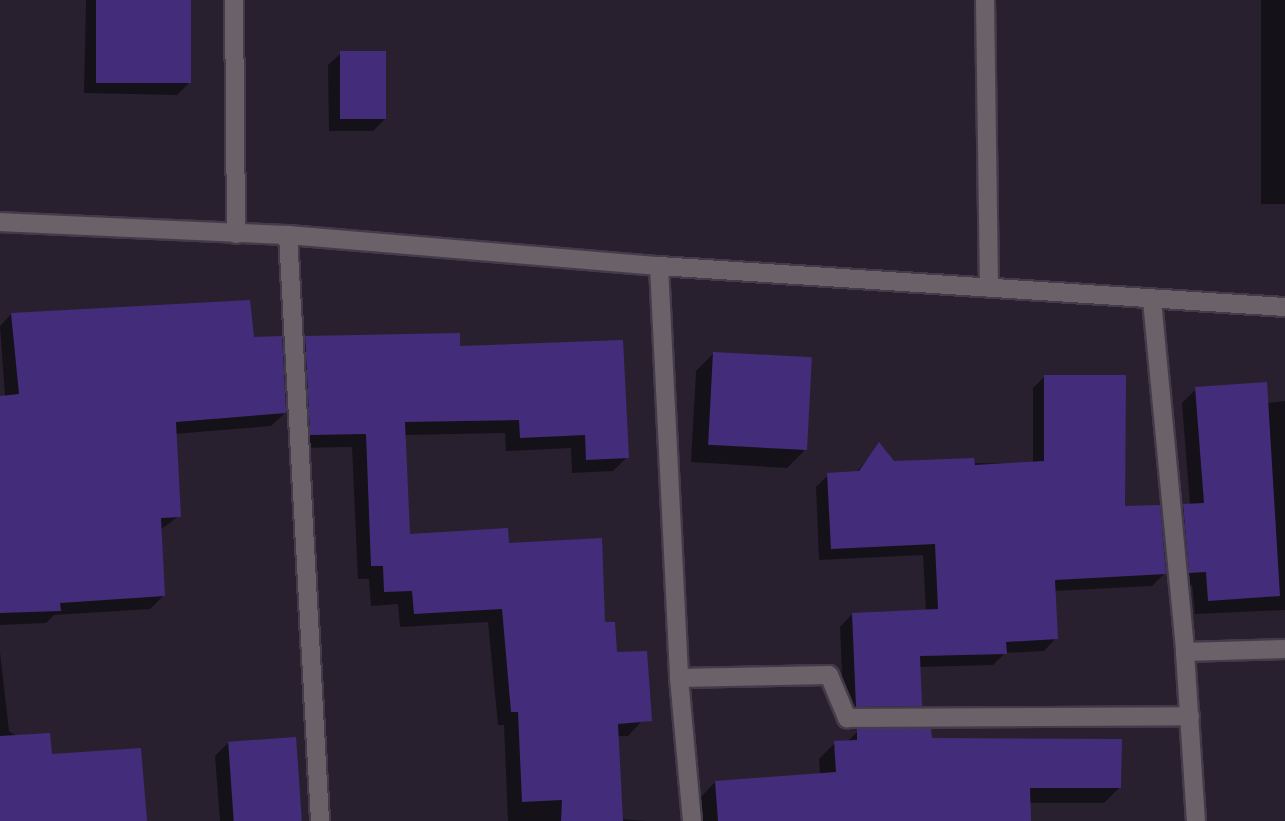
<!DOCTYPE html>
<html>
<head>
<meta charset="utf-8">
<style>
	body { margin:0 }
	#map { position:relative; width:1285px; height:821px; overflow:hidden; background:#29202f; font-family:Ubuntu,sans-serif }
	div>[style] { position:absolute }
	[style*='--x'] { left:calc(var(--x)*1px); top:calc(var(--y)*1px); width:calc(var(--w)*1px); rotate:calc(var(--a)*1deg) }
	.shadow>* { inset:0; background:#0007; transform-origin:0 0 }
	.building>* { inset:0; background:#432d7a; transform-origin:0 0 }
	.roads { filter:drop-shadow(2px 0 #443b4a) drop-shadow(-2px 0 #443b4a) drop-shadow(0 2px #443b4a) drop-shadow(0 -2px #443b4a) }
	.lane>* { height:18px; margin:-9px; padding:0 9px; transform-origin:9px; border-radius:9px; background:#6a6268 }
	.street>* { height:18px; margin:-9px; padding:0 9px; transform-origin:9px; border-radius:9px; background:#6a6268 }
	span { translate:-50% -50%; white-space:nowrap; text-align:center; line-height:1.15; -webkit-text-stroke:7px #201725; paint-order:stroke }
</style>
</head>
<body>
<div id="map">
	<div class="shadow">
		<i style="clip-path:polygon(86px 0,189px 0,188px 84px,177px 95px,84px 93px)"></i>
		<i style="left:1261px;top:0;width:24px;height:204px"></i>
		<i style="clip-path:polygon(341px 53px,385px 119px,373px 131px,329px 131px,328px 65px)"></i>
		<i style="clip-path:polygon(11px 314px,252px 339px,285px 413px,271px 426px,174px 434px,179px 516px,160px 530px,164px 595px,150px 609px,54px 615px,46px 623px,0 625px,0 398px,5px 397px,0 326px)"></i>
		<i style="clip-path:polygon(306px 338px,459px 348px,627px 457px,613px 471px,572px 473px,571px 448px,506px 451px,505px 433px,404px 435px,408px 536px,507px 545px,604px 624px,642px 721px,628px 736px,617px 736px,621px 819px,647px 821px,508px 821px,504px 725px,498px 725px,488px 622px,400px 627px,398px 604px,371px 606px,369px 579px,358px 579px,352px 447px,297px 448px,291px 352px)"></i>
		<i style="clip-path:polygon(714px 353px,804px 451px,787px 468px,691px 462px,696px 371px)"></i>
		<i style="clip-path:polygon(1045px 376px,1164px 574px,1152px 586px,1054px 591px,1056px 638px,1044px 651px,1005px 653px,993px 665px,919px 667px,921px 705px,908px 718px,844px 718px,840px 627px,852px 614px,926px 612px,923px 555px,819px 560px,816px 487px,828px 475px,856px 473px,879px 444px,893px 462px,1033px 464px,1033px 388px)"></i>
		<i style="clip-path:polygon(1196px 389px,1267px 403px,1285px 401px,1285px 610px,1195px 614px,1192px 585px,1176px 586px,1169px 519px,1183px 505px,1190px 505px,1182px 403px)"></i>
		<i style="clip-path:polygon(0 652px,9px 731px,146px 821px,162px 821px,0 821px)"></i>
		<i style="clip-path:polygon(858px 731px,931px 740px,1120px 787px,1104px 803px,1029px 803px,1029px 821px,702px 821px,700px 798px,715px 782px,820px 775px,819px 759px,835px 743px,847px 742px)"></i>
		<i style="clip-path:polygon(228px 743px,300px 821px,220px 821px,215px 756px)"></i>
	</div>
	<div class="building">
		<i style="left:96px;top:0;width:95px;height:83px"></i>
		<i style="left:340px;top:51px;width:46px;height:68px"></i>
		<i style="clip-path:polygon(250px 300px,254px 337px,282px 336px,286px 413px,176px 422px,181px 517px,161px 518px,165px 596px,60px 603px,61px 611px,0 613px,0 396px,19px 394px,11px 313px)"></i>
		<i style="clip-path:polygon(460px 333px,460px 346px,623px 340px,629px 458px,586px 460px,585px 435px,520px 438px,519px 420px,405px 422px,410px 534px,508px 528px,509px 543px,602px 538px,605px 622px,615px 622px,617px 652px,647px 651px,652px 721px,618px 724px,623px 821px,561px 821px,562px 800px,522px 802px,518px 712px,511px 712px,502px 609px,414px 614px,412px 591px,384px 592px,383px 566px,371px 566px,366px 434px,310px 435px,305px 336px)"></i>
		<i style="left:713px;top:352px;width:99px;height:93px;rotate:3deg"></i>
		<i style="clip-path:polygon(1044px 375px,1126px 375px,1125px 506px,1160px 505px,1166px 574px,1055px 580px,1058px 639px,1006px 642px,1007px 654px,920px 656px,922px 706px,856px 707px,852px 613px,938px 609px,935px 544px,831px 549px,827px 473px,859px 471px,879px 442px,894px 461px,974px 458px,975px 465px,1044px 461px)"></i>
		<i style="clip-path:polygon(1267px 382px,1280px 596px,1208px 601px,1206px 572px,1189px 573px,1183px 504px,1204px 503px,1195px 387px)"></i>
		<i style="clip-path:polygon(857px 729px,931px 729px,932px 738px,1122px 739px,1121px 788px,1030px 788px,1031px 821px,718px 821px,715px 781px,836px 772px,834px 741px,857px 740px)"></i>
		<i style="clip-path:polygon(50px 733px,52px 754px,141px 748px,147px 821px,0 821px,0 736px)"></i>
		<i style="left:296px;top:737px;width:84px;height:68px;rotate:86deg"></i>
	</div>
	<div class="roads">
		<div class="lane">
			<i style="--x:234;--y:0;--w:234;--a:89.5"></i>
			<i style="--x:679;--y:678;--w:150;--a:-1.1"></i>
			<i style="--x:829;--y:675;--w:47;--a:67.3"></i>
			<i style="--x:847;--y:718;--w:343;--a:-0.3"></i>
		</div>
		<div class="street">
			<i style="--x:985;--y:0;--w:288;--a:89.2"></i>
			<i style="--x:0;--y:222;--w:288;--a:2.6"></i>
			<i style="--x:288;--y:235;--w:372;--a:4.8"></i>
			<i style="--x:659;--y:266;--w:627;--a:3.75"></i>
			<i style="--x:288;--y:235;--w:587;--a:86.87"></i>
			<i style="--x:659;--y:266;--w:412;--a:87.2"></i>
			<i style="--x:679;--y:678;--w:144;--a:84.8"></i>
			<i style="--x:1152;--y:300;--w:354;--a:84.6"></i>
			<i style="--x:1185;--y:652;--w:169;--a:86.3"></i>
			<i style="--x:1185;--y:652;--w:100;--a:-1.7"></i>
		</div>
	</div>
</div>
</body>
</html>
